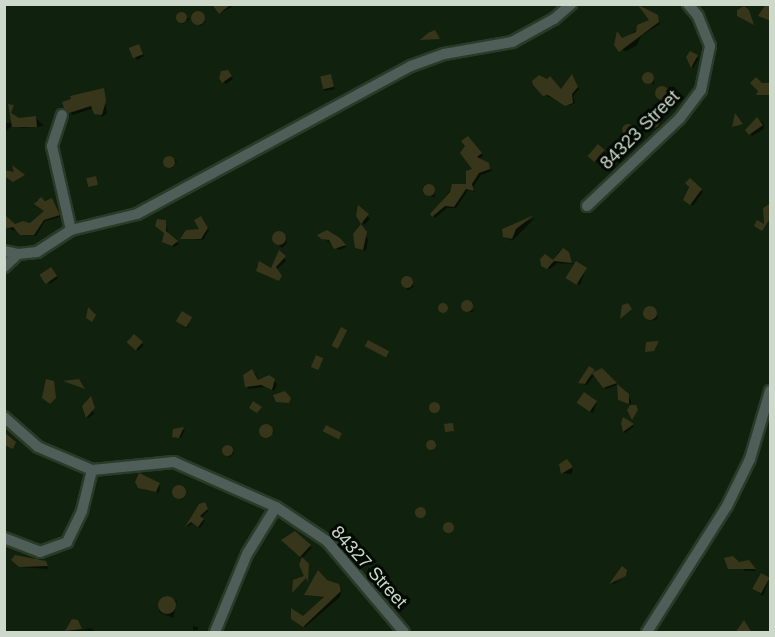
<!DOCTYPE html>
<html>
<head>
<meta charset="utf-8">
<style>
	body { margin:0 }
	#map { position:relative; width:775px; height:637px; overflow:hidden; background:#10210d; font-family:Helvetica,sans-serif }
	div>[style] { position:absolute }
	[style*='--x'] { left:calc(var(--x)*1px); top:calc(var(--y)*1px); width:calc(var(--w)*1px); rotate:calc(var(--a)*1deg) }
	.shadow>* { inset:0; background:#0007; transform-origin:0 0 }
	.building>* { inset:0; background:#38361a; transform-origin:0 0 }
	.round { border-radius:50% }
	.roads { filter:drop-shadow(2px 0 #2a3b28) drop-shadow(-2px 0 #2a3b28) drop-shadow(0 2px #2a3b28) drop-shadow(0 -2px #2a3b28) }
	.street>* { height:10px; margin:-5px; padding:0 5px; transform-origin:5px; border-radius:5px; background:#505e5a }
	span { translate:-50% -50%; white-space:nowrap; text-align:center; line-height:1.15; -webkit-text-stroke:6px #030903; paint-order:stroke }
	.street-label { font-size:18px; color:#cdd9cb }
	.frame { position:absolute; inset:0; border:6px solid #cdd9cb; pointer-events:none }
</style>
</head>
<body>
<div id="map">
	<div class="shadow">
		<i style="clip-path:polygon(230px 4px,232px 7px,220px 13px)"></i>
		<i style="clip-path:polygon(639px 4px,657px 16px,660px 24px,641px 36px,637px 45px,627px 51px,618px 49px,622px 40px,651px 21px)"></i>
		<i style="clip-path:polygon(180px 13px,189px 19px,199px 14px,206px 21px,201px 26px,191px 18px,183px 24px,177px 16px)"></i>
		<i style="clip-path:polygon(140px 48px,144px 56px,137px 60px,131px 49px)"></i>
		<i style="clip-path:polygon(688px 57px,699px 58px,693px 68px,692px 67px)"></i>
		<i style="clip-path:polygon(228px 72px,233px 79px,226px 84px,220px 78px)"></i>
		<i style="clip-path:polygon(652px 75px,654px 77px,654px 85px,645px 77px)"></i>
		<i style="clip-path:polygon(330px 76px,335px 89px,325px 91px,323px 89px)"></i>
		<i style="clip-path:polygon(573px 77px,579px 89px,573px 96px,575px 103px,570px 105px,544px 95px,561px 91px)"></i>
		<i style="clip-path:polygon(667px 88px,668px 90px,667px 102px,658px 96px,658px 89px)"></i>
		<i style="clip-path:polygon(103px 90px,107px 113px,102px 117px,94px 108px,73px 115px,70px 112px)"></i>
		<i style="clip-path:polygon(36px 118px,44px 126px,21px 128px,18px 122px)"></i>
		<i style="left:652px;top:119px;width:9px;height:7px;rotate:13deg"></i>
		<i style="clip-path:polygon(757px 119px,764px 123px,764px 129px,752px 136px,747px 130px)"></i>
		<i style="clip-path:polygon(4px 123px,13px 123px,14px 124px,4px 133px)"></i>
		<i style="clip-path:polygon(630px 126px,634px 137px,630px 138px,624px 129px)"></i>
		<i style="clip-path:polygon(470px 140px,483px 156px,479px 159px,492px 171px,481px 175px,473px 187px,475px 192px,468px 190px,456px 208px,447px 208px,435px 218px,432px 214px,455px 184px,468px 186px,474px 170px,467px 146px)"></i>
		<i style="left:598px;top:146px;width:11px;height:13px;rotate:41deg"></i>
		<i style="clip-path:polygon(168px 158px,177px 160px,172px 169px,165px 161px)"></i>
		<i style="clip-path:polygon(690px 180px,703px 192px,693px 206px,685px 199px)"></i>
		<i style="clip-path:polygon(431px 187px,434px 189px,435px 198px,426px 193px,425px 188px)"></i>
		<i style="clip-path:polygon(36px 200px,51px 200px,60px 217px,45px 221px,36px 236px,6px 228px,30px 225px,46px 212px,36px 205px)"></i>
		<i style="clip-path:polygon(359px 208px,370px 219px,364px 225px,357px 214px)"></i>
		<i style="clip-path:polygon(535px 218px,512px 241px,504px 236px,504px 230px)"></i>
		<i style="clip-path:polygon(203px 220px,209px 230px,203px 240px,182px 238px,202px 230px)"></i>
		<i style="clip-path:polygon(165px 221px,168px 234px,179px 244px,174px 247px,164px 242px)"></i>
		<i style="clip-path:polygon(362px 227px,368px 240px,366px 251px,356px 248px)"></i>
		<i style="clip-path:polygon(276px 233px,286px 236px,287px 243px,282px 248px,272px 238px)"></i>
		<i style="clip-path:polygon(320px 235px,339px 239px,346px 247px,339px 250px)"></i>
		<i style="clip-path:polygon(559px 251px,567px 252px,573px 264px,557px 263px,550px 269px,542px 265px,545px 256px,553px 262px)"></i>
		<i style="clip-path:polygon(280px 252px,286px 261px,276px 270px,281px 281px,256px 267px,261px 263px,272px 270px)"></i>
		<i style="clip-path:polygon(586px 269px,580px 285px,570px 279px)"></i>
		<i style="clip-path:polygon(53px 271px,58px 278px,50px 284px,48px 282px)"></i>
		<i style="left:409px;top:278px;width:10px;height:7px;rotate:61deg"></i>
		<i style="clip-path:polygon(464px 302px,471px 304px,473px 312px,468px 312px)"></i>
		<i style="clip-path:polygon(448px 305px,447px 310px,442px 312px,440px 307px)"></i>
		<i style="clip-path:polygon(652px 308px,658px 318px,653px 321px,645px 313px)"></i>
		<i style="clip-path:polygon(191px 318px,187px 329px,179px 323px)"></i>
		<i style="left:134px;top:336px;width:13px;height:8px;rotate:42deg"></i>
		<i style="clip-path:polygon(602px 369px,617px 385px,606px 389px,595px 374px,587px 385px,580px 383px)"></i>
		<i style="clip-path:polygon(248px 372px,256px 374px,259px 381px,269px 377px,277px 384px,274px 391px,265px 387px,248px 389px)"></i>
		<i style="clip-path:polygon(619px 388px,631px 400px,631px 405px,621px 400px)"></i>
		<i style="clip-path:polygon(91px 398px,94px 414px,88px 418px,87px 417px)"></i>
		<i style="clip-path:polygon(597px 402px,593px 413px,580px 405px)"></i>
		<i style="clip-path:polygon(435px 404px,439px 408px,437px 412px,431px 408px)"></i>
		<i style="clip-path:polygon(625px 420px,634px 426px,625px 433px,624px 432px)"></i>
		<i style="clip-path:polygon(264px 426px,274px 432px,269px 438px,261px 433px)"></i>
		<i style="clip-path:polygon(174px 430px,185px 430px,181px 438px,173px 436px)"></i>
		<i style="clip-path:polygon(430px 442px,437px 443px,432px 451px,428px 445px)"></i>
		<i style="left:227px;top:446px;width:10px;height:6px;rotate:45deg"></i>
		<i style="clip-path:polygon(563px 462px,573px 466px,572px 474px,563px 473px)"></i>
		<i style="clip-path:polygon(140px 475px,160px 484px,159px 493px,148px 488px,147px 491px,137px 482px)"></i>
		<i style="left:179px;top:488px;width:10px;height:7px;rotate:45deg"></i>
		<i style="clip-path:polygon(201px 505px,209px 510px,201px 518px,205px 521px,200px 528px,194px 523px,186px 527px)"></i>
		<i style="clip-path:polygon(425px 509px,424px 517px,420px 517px,418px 510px)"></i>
		<i style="clip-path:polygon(451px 524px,452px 530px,446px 530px,445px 525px)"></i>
		<i style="left:295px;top:532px;width:23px;height:14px;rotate:43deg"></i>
		<i style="clip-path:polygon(16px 557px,47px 564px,48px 569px,21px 567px,13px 560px)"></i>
		<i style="clip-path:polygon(748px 562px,756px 571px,745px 571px,739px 564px)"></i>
		<i style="clip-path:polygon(621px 568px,628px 573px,613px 584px,627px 578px,612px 585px)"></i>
		<i style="clip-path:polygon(769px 579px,763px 596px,756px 591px)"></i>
		<i style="clip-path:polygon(326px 581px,342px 589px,340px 597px,305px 627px,295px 620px,303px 618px,325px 598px,306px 595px)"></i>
		<i style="clip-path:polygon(164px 596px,177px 601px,173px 618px,159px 612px)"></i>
		<i style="clip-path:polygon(74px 621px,82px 630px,91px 628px,96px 632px,67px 632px)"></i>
		<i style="clip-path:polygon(193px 626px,198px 627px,198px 630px,193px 630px)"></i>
	</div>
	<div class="building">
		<i style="clip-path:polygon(212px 4px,231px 4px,219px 14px)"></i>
		<i style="clip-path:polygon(637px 4px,658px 15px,659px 22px,619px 52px,614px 45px,617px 31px,622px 38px,636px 32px,637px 25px,649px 20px)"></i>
		<i style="clip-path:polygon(766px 4px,771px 4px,771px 21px,758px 16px)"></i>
		<i style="clip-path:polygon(744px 6px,749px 10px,754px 25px,737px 16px,737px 10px)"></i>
		<i class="round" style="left:191px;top:11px;width:14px;height:14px"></i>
		<i class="round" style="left:175.5px;top:11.5px;width:11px;height:11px"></i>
		<i style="clip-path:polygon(435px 30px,440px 39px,420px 40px,428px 33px)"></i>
		<i style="left:139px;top:44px;width:11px;height:11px;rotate:68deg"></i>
		<i style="clip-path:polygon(690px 51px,698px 55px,691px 68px,686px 57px)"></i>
		<i style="clip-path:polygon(228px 70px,232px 76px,222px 83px,219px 78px,221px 71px)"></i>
		<i class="round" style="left:642px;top:72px;width:12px;height:12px"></i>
		<i style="left:331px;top:74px;width:13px;height:11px;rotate:77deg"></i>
		<i style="clip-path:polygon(572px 74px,578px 87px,572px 94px,573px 103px,565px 106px,548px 95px,543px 96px,533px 85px,532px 81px,539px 75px,547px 79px,550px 76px,561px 89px)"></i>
		<i style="clip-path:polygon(756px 77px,762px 83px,771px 83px,771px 95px,756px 95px,758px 91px,750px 83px)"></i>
		<i class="round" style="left:655px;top:86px;width:14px;height:14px"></i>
		<i style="clip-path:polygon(104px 88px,106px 101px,102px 115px,94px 114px,91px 106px,69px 113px,64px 108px,62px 102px,71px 99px,70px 96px)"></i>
		<i style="clip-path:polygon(8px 104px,14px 105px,11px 113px,19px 118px,36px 116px,37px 127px,12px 127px)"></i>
		<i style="clip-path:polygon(735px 113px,743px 124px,732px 127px)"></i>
		<i class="round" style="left:648px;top:116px;width:12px;height:12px"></i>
		<i style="clip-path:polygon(757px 117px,763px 125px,749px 135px,745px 130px)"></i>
		<i class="round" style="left:622px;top:124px;width:12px;height:12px"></i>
		<i style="clip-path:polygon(468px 136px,482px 153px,477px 157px,489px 163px,490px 169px,479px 173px,472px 184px,474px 191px,466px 189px,454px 207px,445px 206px,432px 217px,430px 214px,450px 192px,452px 184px,466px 184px,466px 171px,472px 169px,460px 153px,465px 146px,461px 141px)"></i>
		<i style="left:598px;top:144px;width:9px;height:16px;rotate:41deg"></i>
		<i class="round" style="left:163px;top:156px;width:12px;height:12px"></i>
		<i style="clip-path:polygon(12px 165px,25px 175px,13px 182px,4px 176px,4px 170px,14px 172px)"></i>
		<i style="left:96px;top:176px;width:9px;height:10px;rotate:77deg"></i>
		<i style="clip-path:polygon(690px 178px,702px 189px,690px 205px,683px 200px,689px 187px,685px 183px)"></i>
		<i class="round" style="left:423px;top:184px;width:12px;height:12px"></i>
		<i style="clip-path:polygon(41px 197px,45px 201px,52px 198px,60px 215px,44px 220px,34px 235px,20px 235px,13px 227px,4px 229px,4px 214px,15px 224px,23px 221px,30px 223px,44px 211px,34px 204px)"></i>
		<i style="clip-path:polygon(771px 203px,771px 217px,762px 231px,754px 226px,757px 220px,764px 224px,763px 208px)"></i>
		<i style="clip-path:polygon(358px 205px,369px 214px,361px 224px,356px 216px)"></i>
		<i style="clip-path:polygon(534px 215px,516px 229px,512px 239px,503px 237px,502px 229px)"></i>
		<i style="clip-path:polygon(201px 216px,208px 228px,201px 239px,180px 239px,186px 230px,199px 229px,194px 220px)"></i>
		<i style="clip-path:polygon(157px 219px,166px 220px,166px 231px,178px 241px,172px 246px,162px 242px,164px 233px,155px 226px)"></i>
		<i style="clip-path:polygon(361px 224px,367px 232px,363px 250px,355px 248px,353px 234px)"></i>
		<i style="clip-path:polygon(327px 230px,340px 238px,346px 245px,334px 249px,329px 240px,321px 239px,317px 235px)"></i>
		<i class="round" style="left:272px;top:231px;width:14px;height:14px"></i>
		<i style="clip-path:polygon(563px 248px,569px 252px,572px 263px,554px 261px,547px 269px,541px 266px,540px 259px,545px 254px,553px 260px)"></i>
		<i style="clip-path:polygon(279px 250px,286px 256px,276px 267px,282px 276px,279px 281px,256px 271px,259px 261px,271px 268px)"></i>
		<i style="left:576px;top:261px;width:13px;height:20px;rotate:32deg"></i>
		<i style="left:51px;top:267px;width:11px;height:14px;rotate:56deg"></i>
		<i class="round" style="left:401px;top:276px;width:12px;height:12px"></i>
		<i class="round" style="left:461px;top:300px;width:12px;height:12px"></i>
		<i style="clip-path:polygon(628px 303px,632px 309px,620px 319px,622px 305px)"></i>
		<i class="round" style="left:438px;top:303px;width:10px;height:10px"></i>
		<i class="round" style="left:643px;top:306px;width:14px;height:14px"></i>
		<i style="clip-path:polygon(88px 307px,96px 315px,92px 322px,86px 318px)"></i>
		<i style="left:182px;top:311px;width:12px;height:12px;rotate:31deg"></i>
		<i style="left:341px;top:327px;width:7px;height:21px;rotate:27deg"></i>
		<i style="left:134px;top:334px;width:12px;height:11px;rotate:42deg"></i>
		<i style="left:368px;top:340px;width:24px;height:7px;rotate:28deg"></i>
		<i style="clip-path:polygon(659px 341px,654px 351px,645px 352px,646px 342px)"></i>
		<i style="left:316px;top:355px;width:8px;height:13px;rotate:23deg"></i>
		<i style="clip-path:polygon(589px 366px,595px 370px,592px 373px,602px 368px,617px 383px,603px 388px,592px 373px,585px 384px,578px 383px)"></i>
		<i style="clip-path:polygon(252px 369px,258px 380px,269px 375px,275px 379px,272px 390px,261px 385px,245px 387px,243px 375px)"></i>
		<i style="clip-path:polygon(46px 379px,54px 381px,56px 398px,50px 404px,42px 398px)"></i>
		<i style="clip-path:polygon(79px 379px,85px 389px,63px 381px)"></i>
		<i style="clip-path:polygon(617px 384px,629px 394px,629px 404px,618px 400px)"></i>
		<i style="clip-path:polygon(285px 391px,291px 398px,289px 403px,276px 402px,273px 395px)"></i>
		<i style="left:584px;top:392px;width:16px;height:13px;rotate:35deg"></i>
		<i style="clip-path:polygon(91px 396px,95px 408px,86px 418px,82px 406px)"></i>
		<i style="clip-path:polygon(253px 401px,262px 407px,257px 413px,249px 408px)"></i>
		<i class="round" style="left:428.5px;top:401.5px;width:11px;height:11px"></i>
		<i style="clip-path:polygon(630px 405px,636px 405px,638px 410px,632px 420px,627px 410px)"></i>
		<i style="clip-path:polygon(623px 417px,634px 424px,623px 432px,621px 423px)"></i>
		<i style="left:453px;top:423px;width:8px;height:9px;rotate:83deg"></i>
		<i class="round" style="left:259px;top:424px;width:14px;height:14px"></i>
		<i style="left:326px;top:425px;width:18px;height:7px;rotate:27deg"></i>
		<i style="clip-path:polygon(184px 427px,179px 438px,172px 437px,173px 429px)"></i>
		<i style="clip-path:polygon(4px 432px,16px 442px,13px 449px,4px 445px)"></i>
		<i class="round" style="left:426px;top:440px;width:10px;height:10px"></i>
		<i class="round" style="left:221.5px;top:444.5px;width:11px;height:11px"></i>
		<i style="clip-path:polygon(567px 459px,573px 467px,561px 474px,559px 464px)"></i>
		<i style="clip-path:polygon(139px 473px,160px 483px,156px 492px,138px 488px,135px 482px)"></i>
		<i class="round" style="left:172px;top:485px;width:14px;height:14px"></i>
		<i style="clip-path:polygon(205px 502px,208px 509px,200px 516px,204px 519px,198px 527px,191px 522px,185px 527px,199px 504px)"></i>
		<i class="round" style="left:414.5px;top:506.5px;width:11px;height:11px"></i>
		<i class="round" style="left:442.5px;top:521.5px;width:11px;height:11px"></i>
		<i style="clip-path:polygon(295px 531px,311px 545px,300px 557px,281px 540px)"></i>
		<i style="clip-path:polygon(15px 555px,46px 561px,48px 566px,19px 567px,11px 560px)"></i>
		<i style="clip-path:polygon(733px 556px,739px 562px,749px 560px,756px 569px,728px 569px,724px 558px)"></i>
		<i style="clip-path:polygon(302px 557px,309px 564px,308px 582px,306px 578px,292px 593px,293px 580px,304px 576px,299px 565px)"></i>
		<i style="clip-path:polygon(622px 566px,627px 570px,626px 576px,609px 584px)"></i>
		<i style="clip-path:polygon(318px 570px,327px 580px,339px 584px,341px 591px,303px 627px,291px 619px,291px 608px,303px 616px,324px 597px,304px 595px)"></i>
		<i style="left:761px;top:573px;width:10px;height:18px;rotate:29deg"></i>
		<i class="round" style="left:158px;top:596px;width:18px;height:18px"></i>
		<i style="clip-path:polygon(72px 619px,78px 620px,82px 629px,65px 631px)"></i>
		<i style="clip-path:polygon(744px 620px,752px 633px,735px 633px)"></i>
	</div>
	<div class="roads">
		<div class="street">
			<i style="--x:62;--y:115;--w:33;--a:108"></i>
			<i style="--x:52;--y:146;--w:86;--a:77.3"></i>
			<i style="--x:587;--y:206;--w:128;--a:-43.4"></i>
			<i style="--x:680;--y:118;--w:35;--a:-53"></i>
			<i style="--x:701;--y:90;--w:45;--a:-78.4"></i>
			<i style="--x:710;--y:46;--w:32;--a:-112"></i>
			<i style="--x:698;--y:16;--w:16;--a:-130"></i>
			<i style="--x:4;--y:251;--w:14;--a:12"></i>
			<i style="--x:18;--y:254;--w:19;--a:-6"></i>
			<i style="--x:37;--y:252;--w:40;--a:-32.9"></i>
			<i style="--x:71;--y:230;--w:68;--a:-13.6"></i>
			<i style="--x:137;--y:214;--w:311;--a:-28.4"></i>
			<i style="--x:411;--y:66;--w:35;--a:-20"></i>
			<i style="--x:444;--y:54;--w:69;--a:-10"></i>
			<i style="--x:512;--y:42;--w:48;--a:-28.7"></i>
			<i style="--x:554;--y:19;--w:23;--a:-41"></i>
			<i style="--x:4;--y:267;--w:19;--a:-43"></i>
			<i style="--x:4;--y:417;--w:45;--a:41.4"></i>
			<i style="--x:38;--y:447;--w:59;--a:23.1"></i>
			<i style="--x:92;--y:470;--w:82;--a:-5.6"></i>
			<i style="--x:174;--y:462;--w:111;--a:23.8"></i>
			<i style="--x:276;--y:507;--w:61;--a:33.7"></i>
			<i style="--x:327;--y:541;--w:119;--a:49.8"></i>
			<i style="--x:4;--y:538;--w:39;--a:21"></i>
			<i style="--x:40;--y:552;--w:29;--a:-20"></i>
			<i style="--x:67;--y:542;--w:34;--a:-64"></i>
			<i style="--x:82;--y:511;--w:42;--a:-76.3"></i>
			<i style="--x:215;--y:632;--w:84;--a:-67.7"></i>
			<i style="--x:247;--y:554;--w:55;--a:-58.3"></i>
			<i style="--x:647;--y:632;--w:149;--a:-57.6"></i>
			<i style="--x:727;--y:506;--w:52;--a:-63.9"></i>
			<i style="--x:750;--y:459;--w:71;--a:-73.6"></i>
		</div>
	</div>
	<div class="street-label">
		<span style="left:640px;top:130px;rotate:-45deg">84323 Street</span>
		<span style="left:369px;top:567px;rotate:48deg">84327 Street</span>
	</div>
	<div class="frame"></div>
</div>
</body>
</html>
